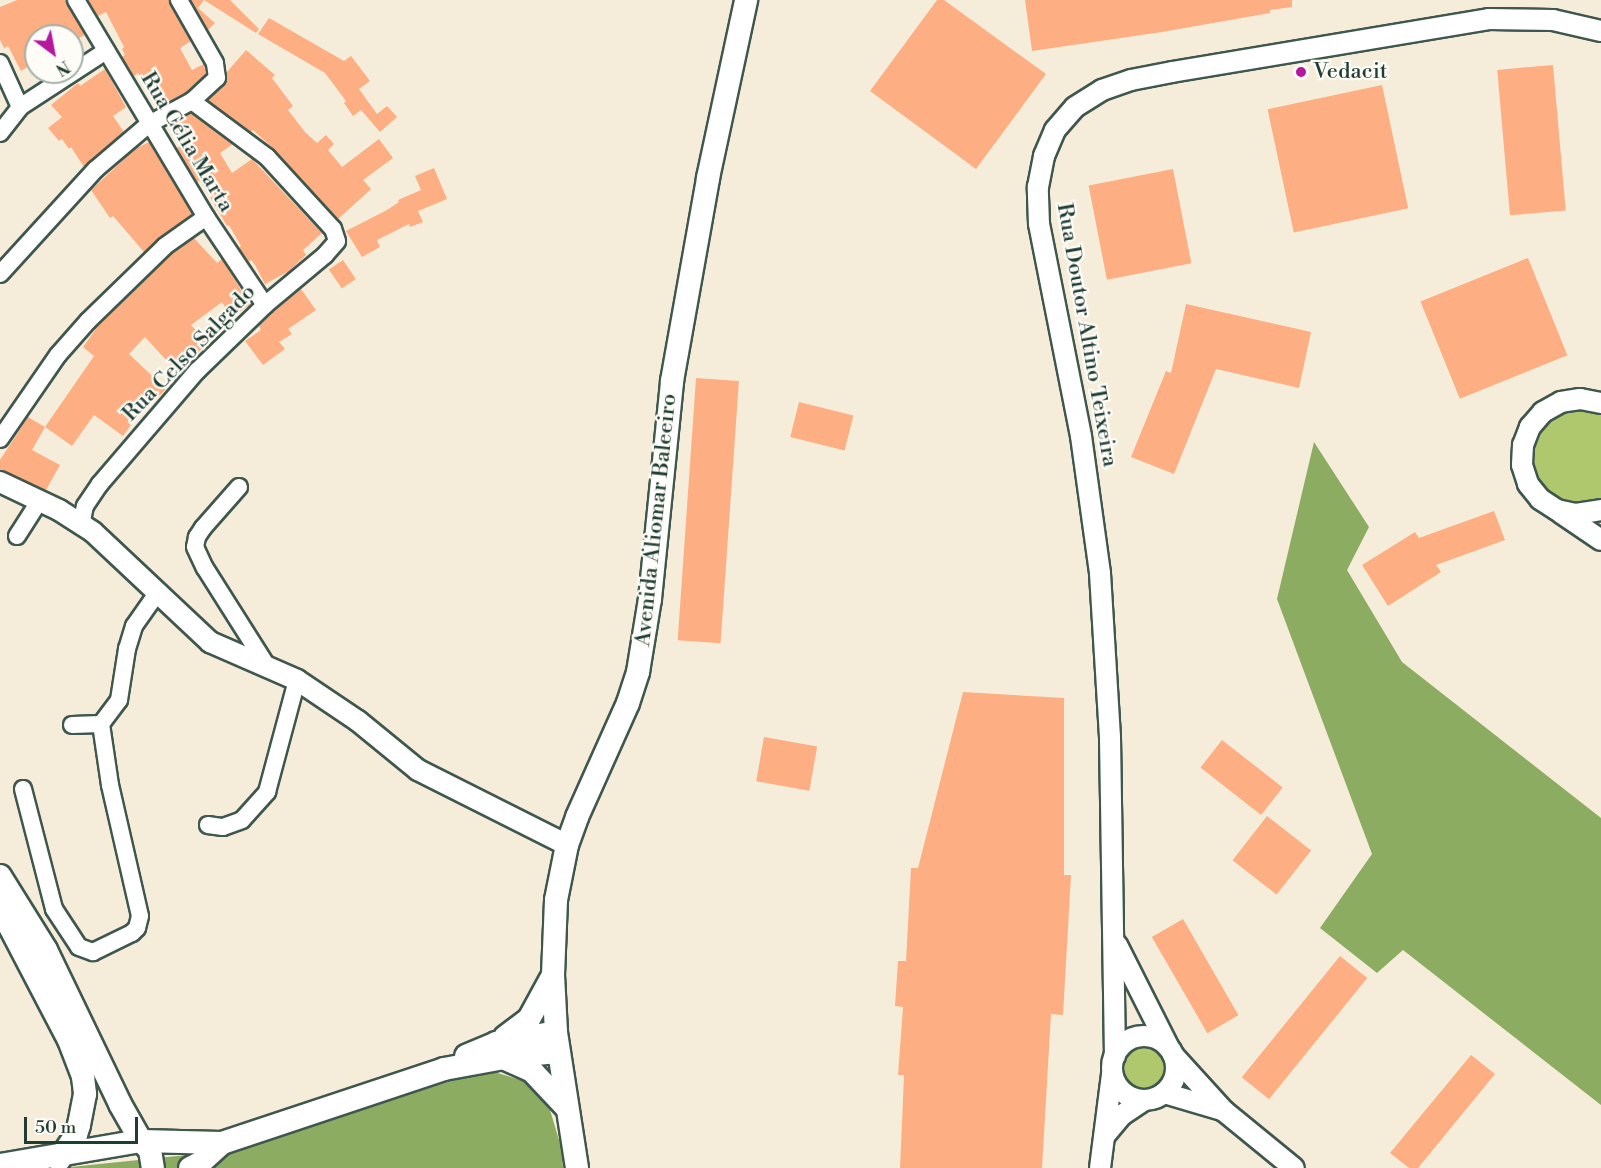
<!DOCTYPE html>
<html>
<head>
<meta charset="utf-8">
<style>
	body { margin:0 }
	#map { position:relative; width:1601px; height:1168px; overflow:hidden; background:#f5edda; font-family:"Libre Bodoni",serif }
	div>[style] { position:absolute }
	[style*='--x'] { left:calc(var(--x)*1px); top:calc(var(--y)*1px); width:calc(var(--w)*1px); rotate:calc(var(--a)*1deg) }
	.green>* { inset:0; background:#afc86e }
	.round { border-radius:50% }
	.forest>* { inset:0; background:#8bac61 }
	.building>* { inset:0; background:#fdaf83; transform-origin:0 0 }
	.roads { filter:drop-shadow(2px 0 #3f574d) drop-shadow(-2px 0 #3f574d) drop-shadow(0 2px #3f574d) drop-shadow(0 -2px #3f574d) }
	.minor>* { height:16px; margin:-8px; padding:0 8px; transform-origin:8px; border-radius:8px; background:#fff }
	.tertiary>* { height:20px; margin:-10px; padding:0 10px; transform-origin:10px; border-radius:10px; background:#fff }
	.tertiary>.ring { margin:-10px; padding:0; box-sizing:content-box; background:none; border:20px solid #fff; border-radius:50% }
	.secondary>* { height:22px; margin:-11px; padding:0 11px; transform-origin:11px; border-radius:11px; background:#fff }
	.dots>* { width:16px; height:16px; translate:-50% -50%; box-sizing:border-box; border:3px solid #fdfcf7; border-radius:50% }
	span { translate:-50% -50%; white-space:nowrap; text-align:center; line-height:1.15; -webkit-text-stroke:4.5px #fdfcf7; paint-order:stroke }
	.poi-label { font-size:22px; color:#1f3d34 }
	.left { translate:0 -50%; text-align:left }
	.street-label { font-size:22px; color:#1f3d34 }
	.north { position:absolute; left:24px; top:24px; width:60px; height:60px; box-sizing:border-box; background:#fdfcf7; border:2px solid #a4b0a9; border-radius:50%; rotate:148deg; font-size:16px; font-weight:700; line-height:24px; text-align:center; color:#1f3d34 }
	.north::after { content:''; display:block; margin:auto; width:21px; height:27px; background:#b5179e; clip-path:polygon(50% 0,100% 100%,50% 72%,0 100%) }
	.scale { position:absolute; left:24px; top:1117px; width:114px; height:27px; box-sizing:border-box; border:3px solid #1f3d34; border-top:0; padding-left:8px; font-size:18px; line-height:21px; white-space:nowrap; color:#1f3d34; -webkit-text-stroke:4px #fdfcf7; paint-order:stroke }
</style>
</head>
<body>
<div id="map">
	<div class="green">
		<i style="clip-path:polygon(1580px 408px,1601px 414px,1601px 500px,1579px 505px,1562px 502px,1548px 494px,1537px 481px,1532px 465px,1532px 448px,1538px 432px,1549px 420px,1563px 411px)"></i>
		<i class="round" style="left:1121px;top:1047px;width:44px;height:44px"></i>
	</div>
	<div class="forest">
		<i style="clip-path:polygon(1314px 442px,1369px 527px,1347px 570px,1402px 662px,1601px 818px,1601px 1105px,1403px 950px,1377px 973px,1320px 928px,1372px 854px,1277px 599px)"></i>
		<i style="clip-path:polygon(491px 1071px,527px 1082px,550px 1110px,562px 1150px,563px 1168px,61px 1168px,187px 1155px,262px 1139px,451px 1081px)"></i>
	</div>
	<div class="building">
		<i style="clip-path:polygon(17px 0,66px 0,85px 35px,72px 42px,72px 36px,63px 36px,59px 28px,45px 36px,36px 36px,36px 62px,21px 71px,8px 46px,4px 48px,0 40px,0 7px)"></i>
		<i style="clip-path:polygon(88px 0,169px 0,191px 41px,180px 48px,192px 70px,204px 64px,206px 74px,186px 92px,158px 107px,138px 73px,134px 76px,122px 57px,125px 55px,122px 49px,124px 47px,106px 12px,98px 16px)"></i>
		<i style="clip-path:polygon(191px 0,230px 0,259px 29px,256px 33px,204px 0,198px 8px,215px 23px,208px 30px)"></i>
		<i style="clip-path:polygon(937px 0,944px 0,1046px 74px,976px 169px,870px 91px)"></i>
		<i style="clip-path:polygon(1025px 0,1292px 0,1292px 7px,1270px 10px,1270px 13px,1162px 32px,1032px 51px)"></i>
		<i style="clip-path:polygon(269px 18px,344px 61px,351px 56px,370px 81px,359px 89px,377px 114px,387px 106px,397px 117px,380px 132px,361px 110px,353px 116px,344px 103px,346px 101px,325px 73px,258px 34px)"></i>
		<i style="clip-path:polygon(246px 50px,275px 75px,272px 78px,293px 106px,288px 110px,305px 132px,317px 143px,326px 135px,334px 144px,328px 150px,342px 167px,379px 139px,393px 158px,363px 180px,371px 189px,338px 219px,275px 150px,253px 130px,251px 132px,208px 100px,224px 85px,227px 72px)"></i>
		<i style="left:1553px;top:65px;width:146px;height:56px;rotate:85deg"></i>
		<i style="clip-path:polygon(105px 69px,126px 107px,113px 116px,124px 132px,84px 167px,71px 147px,69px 149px,62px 139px,59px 141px,48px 128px,62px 117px,51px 105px,78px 83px,80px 86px)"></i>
		<i style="left:1382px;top:85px;width:126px;height:117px;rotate:78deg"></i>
		<i style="clip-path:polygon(191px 113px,233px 144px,220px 153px,232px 173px,252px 159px,322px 233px,303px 250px,306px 255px,289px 271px,265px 284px,255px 265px,251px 260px,249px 262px,239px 248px,241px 246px,229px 225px,227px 226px,200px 180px,197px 182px,177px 148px,181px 145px,169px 125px)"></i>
		<i style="clip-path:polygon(149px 142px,192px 214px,144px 252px,113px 216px,110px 218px,91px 190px,135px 149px)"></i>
		<i style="clip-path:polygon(434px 168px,447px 199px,418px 211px,423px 222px,410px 227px,409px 224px,377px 240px,380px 247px,362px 257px,346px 231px,387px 210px,399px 202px,398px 200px,421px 190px,415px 176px)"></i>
		<i style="left:1173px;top:169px;width:96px;height:86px;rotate:79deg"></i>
		<i style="clip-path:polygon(194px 238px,217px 263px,222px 259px,250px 305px,231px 317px,222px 302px,191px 325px,208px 343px,177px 372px,145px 337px,129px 354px,166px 389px,155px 400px,151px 397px,123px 436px,94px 415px,72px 446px,45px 427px,94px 356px,83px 347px,98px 326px,172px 254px)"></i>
		<i style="left:1528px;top:258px;width:105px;height:116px;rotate:68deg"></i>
		<i style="left:343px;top:260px;width:23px;height:17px;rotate:56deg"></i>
		<i style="clip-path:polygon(301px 289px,316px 310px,288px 329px,292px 334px,279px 342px,285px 349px,263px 365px,245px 341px,261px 330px,259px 326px,272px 313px)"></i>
		<i style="clip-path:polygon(1186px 304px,1311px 332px,1299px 388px,1216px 369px,1174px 474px,1131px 457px,1166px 371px,1171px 373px)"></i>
		<i style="left:696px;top:378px;width:43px;height:263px;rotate:4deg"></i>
		<i style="left:799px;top:402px;width:56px;height:36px;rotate:14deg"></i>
		<i style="clip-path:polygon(28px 417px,45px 427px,32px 450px,60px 465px,46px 490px,0 470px,0 460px)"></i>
		<i style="clip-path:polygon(1494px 511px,1505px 540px,1436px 565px,1441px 572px,1388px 606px,1362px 565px,1415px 532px,1419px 538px)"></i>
		<i style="clip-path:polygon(963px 692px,1064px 698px,1064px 875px,1071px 875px,1063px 1015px,1051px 1014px,1042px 1168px,900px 1168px,904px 1075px,898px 1075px,903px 1007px,895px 1006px,898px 961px,906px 961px,911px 868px,918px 868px)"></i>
		<i style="left:764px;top:737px;width:54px;height:45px;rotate:10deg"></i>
		<i style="left:1222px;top:740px;width:77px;height:35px;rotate:38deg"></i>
		<i style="left:1267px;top:816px;width:56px;height:56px;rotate:38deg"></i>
		<i style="left:1183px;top:919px;width:111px;height:36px;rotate:60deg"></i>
		<i style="left:1340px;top:956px;width:35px;height:156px;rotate:39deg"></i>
		<i style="clip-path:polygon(1471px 1055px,1495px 1074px,1418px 1168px,1409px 1168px,1390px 1153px)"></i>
	</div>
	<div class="roads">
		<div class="minor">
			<i style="--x:76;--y:0;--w:253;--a:59.1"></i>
			<i style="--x:206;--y:217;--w:106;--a:56.2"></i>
			<i style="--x:0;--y:63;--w:48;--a:65.6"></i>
			<i style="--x:0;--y:133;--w:33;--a:-52"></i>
			<i style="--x:20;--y:107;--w:103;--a:-33.1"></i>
			<i style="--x:0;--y:274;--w:142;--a:-47.6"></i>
			<i style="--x:96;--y:169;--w:70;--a:-40.3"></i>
			<i style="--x:149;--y:124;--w:49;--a:-28.1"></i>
			<i style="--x:192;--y:101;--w:34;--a:-43"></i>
			<i style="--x:217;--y:78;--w:15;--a:-98"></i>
			<i style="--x:215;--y:63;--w:73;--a:-119.7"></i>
			<i style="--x:0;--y:439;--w:102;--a:-55.4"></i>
			<i style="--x:58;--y:355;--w:45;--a:-48.6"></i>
			<i style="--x:88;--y:321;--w:107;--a:-44.2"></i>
			<i style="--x:165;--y:246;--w:50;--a:-35.3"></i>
			<i style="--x:239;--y:487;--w:55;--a:131.3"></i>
			<i style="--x:203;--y:528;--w:11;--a:124"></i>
			<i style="--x:197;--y:537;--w:10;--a:101"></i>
			<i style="--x:195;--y:547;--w:23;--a:65"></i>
			<i style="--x:205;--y:568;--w:116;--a:57.7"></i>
			<i style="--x:81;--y:526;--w:20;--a:-79"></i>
			<i style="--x:85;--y:506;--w:27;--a:-56"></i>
			<i style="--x:100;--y:484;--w:149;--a:-49.4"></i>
			<i style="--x:197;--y:371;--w:95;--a:-44.1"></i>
			<i style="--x:265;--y:305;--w:78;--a:-39.8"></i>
			<i style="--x:325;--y:255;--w:18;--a:-49"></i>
			<i style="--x:337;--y:241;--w:13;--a:-108"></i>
			<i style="--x:333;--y:229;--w:98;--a:-132.5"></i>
			<i style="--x:267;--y:157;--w:94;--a:-143.3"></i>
			<i style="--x:17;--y:536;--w:43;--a:-57.4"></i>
			<i style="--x:72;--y:725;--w:29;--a:-2"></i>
			<i style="--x:101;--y:724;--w:30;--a:-53"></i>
			<i style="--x:119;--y:700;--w:52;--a:-81.1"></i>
			<i style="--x:127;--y:649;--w:24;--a:-73"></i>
			<i style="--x:134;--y:626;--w:42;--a:-54.8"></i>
			<i style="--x:23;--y:789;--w:124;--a:75.5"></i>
			<i style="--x:54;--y:909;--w:45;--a:56.7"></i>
			<i style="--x:79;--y:947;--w:15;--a:20"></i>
			<i style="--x:93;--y:952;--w:43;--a:-26"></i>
			<i style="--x:132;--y:933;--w:7;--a:-45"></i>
			<i style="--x:137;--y:928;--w:12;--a:-76"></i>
			<i style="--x:140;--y:916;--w:134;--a:-102.9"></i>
			<i style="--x:110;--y:785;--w:62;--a:-98.4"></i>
			<i style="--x:208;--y:825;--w:15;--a:8"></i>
			<i style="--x:223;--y:827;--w:20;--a:-20"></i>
			<i style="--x:242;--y:820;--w:38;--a:-48"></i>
			<i style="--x:267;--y:792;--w:116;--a:-75"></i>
		</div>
		<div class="tertiary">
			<i style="--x:1601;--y:403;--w:21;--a:-169"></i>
			<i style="--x:1580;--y:399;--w:19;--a:171"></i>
			<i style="--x:1561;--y:402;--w:21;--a:151"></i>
			<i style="--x:1543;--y:412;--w:20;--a:131"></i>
			<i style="--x:1530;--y:427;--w:19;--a:111"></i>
			<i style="--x:1523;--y:445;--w:20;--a:93"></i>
			<i style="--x:1522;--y:465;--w:20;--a:72"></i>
			<i style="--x:1528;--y:484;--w:19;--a:51"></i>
			<i style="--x:1540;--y:499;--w:20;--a:33"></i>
			<i style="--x:1557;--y:510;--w:19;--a:12"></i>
			<i style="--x:1576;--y:514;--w:25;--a:-9"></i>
			<i style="--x:0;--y:482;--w:65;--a:25.4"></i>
			<i style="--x:59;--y:510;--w:40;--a:32.9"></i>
			<i style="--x:93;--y:532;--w:161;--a:43.2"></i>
			<i style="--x:210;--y:642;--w:95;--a:23.6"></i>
			<i style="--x:297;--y:680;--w:73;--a:33.9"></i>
			<i style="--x:358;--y:721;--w:77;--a:39.2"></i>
			<i style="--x:418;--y:770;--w:167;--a:26.7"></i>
			<i style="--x:1561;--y:513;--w:48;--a:34"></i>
			<i style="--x:1117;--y:945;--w:115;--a:63.2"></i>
			<i class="ring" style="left:1112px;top:1036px;width:44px;height:44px"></i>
			<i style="--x:1173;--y:1055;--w:76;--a:47.7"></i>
			<i style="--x:1224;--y:1111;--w:90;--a:39.2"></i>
			<i style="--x:1115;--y:1056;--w:319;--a:-90.9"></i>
			<i style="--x:1110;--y:737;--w:164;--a:-93.5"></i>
			<i style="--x:1100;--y:573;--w:138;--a:-97.9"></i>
			<i style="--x:1081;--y:436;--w:216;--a:-101.2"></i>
			<i style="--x:1039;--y:224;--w:37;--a:-92"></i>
			<i style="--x:1038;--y:187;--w:32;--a:-79"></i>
			<i style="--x:1044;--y:156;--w:28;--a:-67"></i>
			<i style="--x:1055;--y:130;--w:30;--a:-49"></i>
			<i style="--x:1075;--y:107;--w:32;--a:-32"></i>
			<i style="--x:1102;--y:90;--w:31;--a:-19"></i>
			<i style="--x:1131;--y:80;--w:42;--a:-11"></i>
			<i style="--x:1172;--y:72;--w:321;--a:-9.5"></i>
			<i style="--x:1489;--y:19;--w:64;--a:0.9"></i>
			<i style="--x:1553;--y:20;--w:49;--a:12.9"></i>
			<i style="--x:1164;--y:1093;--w:60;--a:16.3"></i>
			<i style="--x:1105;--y:1135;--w:26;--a:-50"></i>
			<i style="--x:1122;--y:1115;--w:27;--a:-34"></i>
			<i style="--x:1100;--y:1168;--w:95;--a:-82.7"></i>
		</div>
		<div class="secondary">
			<i style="--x:0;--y:876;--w:87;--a:58.1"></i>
			<i style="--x:46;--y:950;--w:171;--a:64.3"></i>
			<i style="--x:120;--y:1104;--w:43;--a:60.4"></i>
			<i style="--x:141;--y:1141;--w:13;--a:45"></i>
			<i style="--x:150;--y:1150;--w:18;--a:81"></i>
			<i style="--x:0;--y:908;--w:149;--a:62.4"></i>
			<i style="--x:69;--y:1040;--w:40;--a:69"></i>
			<i style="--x:83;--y:1077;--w:17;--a:83"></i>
			<i style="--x:85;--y:1094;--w:32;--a:101"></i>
			<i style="--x:79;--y:1125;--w:10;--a:107"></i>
			<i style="--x:76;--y:1135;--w:30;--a:124"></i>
			<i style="--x:505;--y:1037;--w:30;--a:-37"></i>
			<i style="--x:529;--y:1019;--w:48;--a:-61.3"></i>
			<i style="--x:466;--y:1056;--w:33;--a:-23"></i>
			<i style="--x:496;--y:1043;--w:61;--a:-10.4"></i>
			<i style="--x:503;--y:1058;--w:32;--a:24"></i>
			<i style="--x:532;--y:1071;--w:48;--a:46.7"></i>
			<i style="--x:0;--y:1165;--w:143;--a:-9.7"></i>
			<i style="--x:141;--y:1141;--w:81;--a:1.4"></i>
			<i style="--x:222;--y:1143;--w:234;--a:-18.4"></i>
			<i style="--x:444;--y:1069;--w:71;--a:-10.5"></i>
			<i style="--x:514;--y:1056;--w:44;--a:-5.2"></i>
			<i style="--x:190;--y:1168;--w:11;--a:-27"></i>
			<i style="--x:200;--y:1163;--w:30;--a:-42"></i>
			<i style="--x:577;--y:1168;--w:138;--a:-98.8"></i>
			<i style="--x:556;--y:1032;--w:57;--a:-93"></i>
			<i style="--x:553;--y:975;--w:75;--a:-87.7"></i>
			<i style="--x:556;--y:900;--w:56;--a:-78.7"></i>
			<i style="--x:567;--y:845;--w:30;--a:-70"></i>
			<i style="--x:577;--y:817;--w:125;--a:-65.9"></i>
			<i style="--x:628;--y:703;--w:33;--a:-72"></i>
			<i style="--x:638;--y:672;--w:74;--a:-80.7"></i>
			<i style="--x:650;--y:599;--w:219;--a:-84.2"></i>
			<i style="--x:672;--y:381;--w:206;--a:-79.9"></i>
			<i style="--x:708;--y:178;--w:182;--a:-77.9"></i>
		</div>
	</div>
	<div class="dots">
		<i style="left:1301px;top:72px;background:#b5179e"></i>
	</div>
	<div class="poi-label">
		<span class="left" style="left:1313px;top:72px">Vedacit</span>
	</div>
	<div class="street-label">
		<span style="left:187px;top:142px;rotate:59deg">Rua Célia Marta</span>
		<span style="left:1087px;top:335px;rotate:80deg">Rua Doutor Altino Teixeira</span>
		<span style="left:189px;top:353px;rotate:-46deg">Rua Celso Salgado</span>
		<span style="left:656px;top:520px;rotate:-84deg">Avenida Aliomar Baleeiro</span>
	</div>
	<div class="north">N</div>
	<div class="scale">50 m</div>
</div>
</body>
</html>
